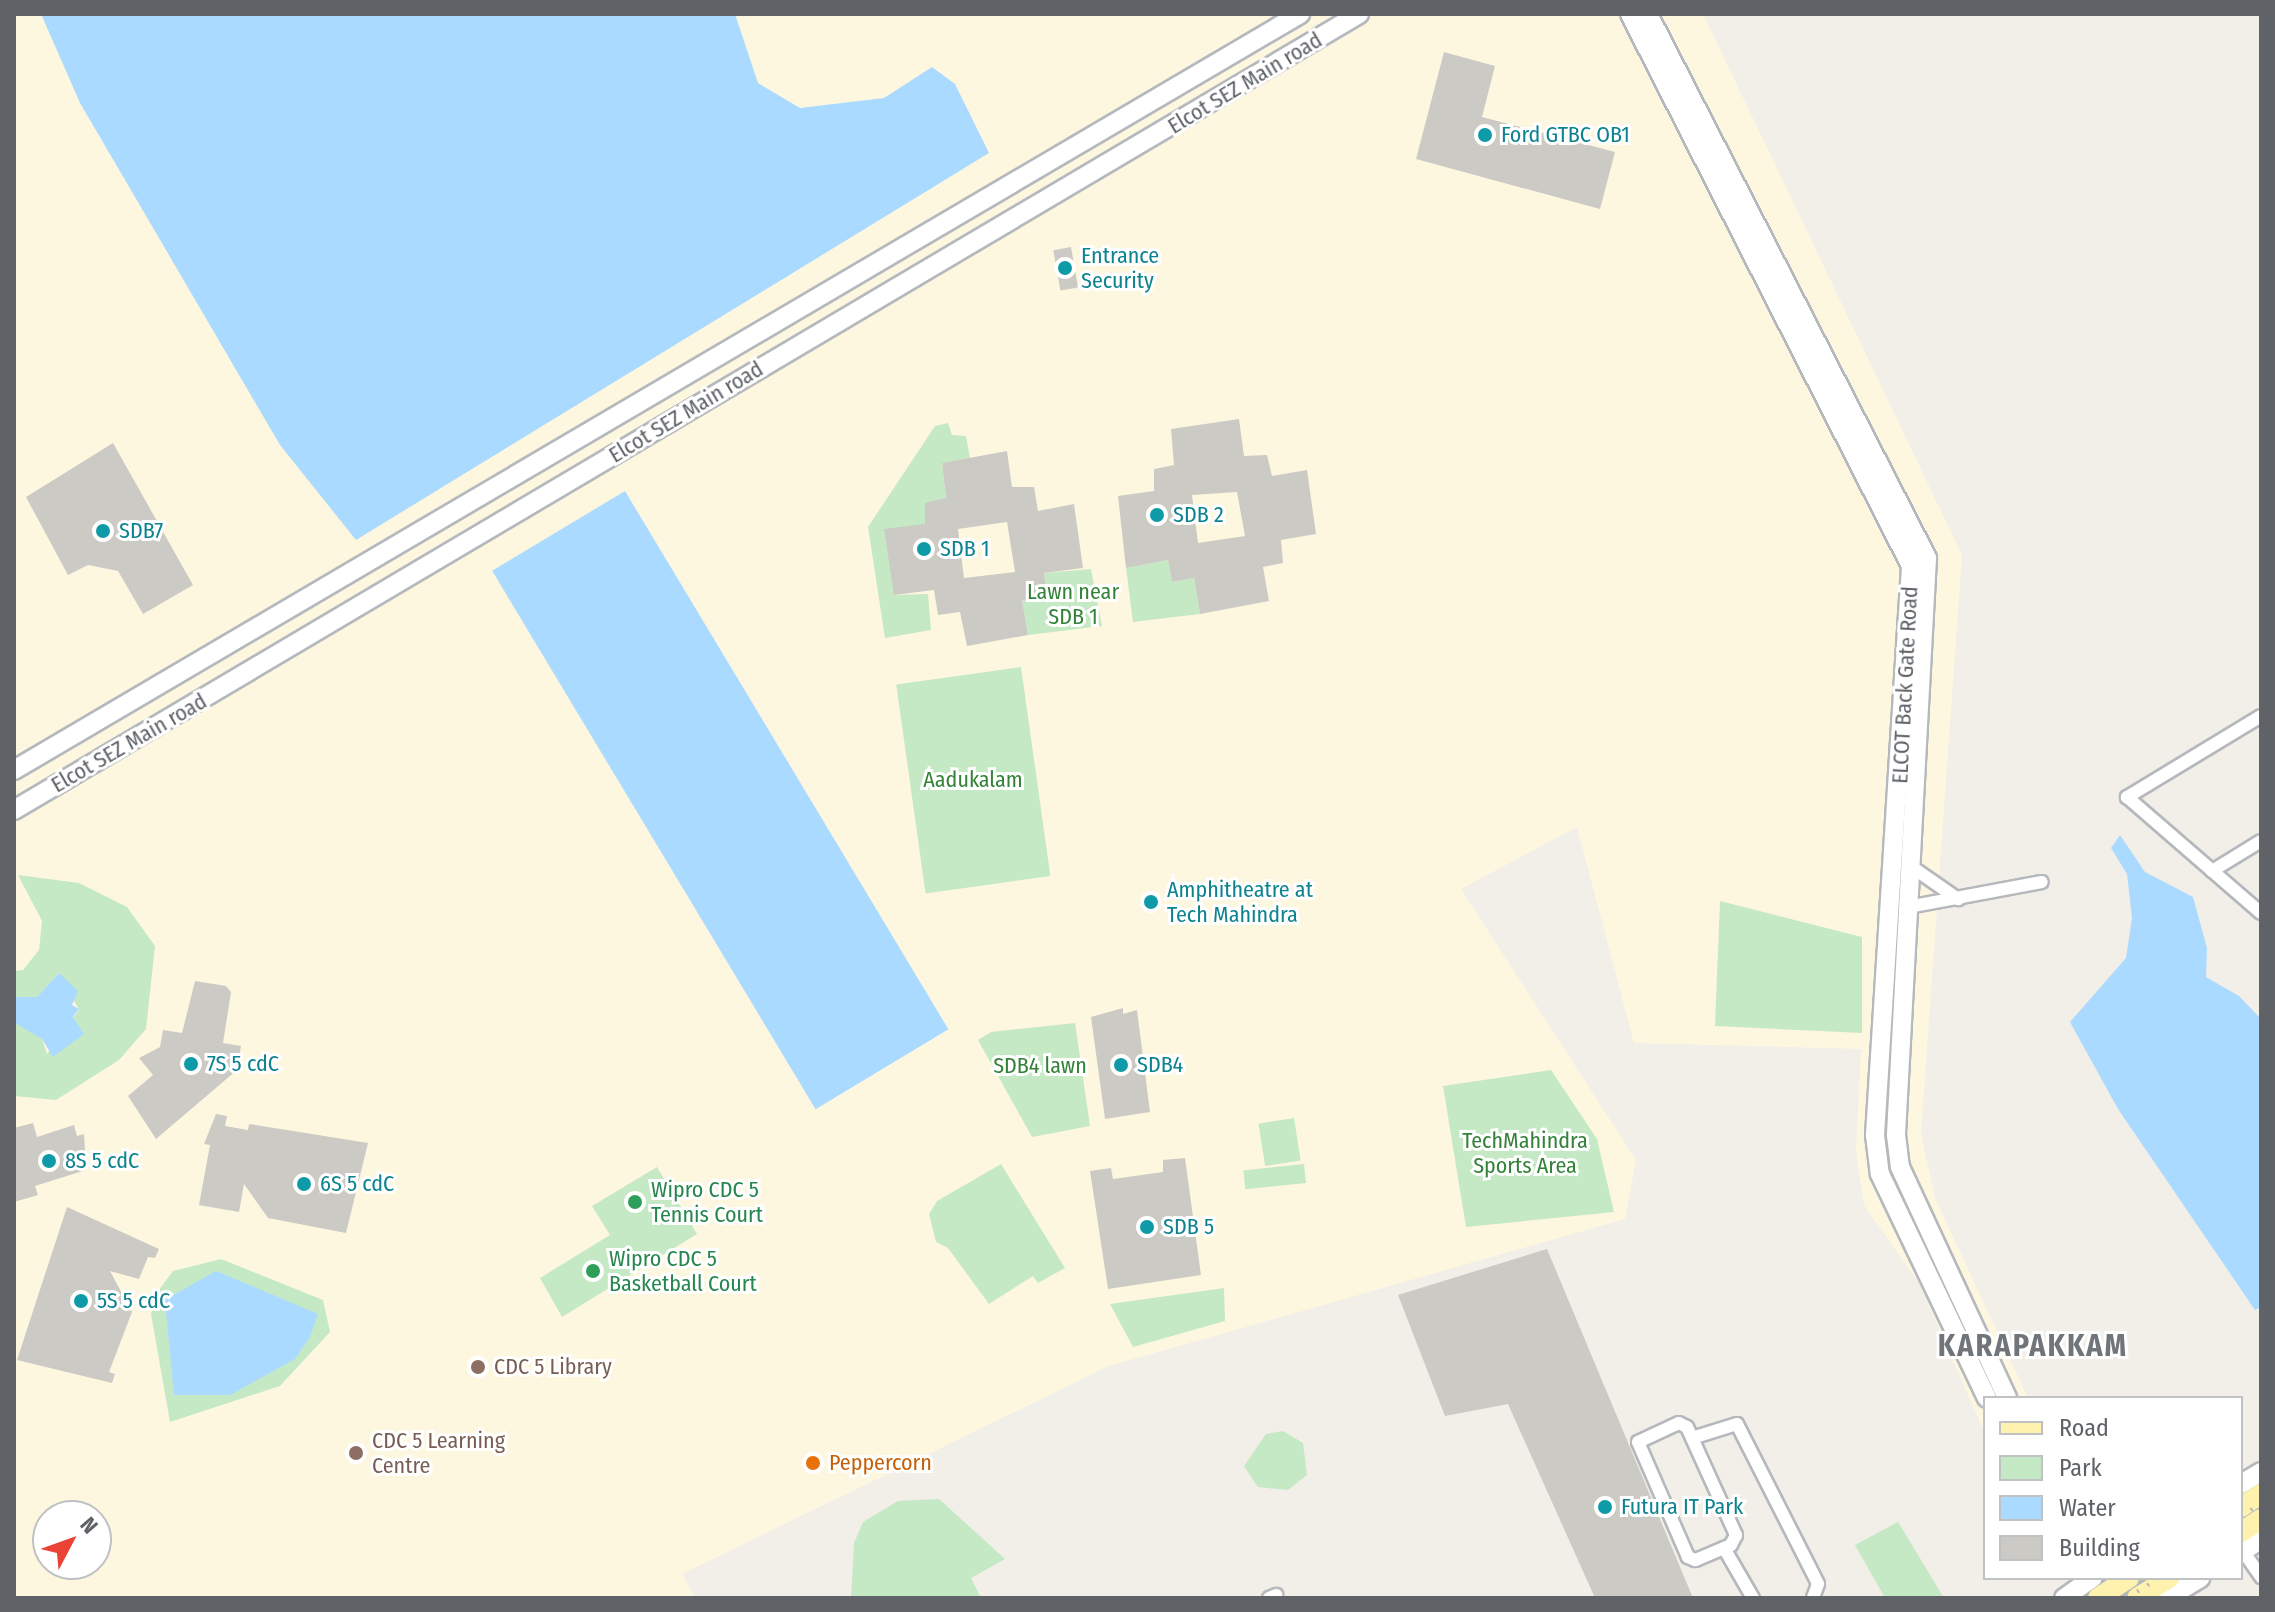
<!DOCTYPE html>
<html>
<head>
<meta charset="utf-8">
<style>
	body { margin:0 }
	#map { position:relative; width:2275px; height:1612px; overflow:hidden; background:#f1efe8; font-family:"Fira Sans Condensed",sans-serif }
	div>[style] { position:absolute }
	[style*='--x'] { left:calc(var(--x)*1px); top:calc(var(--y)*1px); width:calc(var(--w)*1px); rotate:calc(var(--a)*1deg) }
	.commercial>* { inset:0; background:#fef7e0 }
	.green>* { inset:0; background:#c5e8c5; transform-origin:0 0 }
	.water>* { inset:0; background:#aadaff; transform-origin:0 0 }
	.building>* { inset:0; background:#cccac5; transform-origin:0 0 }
	.roads { filter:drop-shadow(2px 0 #b5b8bc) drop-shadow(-2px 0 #b5b8bc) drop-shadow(0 2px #b5b8bc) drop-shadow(0 -2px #b5b8bc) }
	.street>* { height:12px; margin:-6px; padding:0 6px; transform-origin:6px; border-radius:6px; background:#fff }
	.secondary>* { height:18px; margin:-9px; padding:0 9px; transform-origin:9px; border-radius:9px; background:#fff }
	.primary>* { height:20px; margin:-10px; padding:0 10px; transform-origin:10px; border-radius:10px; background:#fff2af }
	.rail>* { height:4px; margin-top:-2px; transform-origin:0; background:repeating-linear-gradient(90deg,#b6b7b8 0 2px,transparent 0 12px) }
	.dots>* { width:22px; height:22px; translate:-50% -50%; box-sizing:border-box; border:4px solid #fff; border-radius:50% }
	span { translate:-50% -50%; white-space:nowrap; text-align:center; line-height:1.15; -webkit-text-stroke:6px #fff; paint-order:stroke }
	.street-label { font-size:22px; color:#5f6368 }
	.culture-label { font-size:22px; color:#0d838f }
	.left { translate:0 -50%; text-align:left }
	.park-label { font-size:22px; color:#348238 }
	.leisure-label { font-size:22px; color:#27864d }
	.education-label { font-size:22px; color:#785e54 }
	.food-label { font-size:22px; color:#c56008 }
	.district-label { font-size:30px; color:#70757a; font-weight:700; letter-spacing:2px }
	.frame { position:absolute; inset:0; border:16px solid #5f6368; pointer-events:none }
	.legend { position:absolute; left:1983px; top:1396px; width:260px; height:184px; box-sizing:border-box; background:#fff; border:2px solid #bfc1c3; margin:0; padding:10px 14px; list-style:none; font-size:24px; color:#5f6368 }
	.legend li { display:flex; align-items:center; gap:16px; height:40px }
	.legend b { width:40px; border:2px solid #bfc1c3 }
	.north { position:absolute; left:32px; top:1500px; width:80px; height:80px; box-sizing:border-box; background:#fff; border:2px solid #bfc1c3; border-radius:50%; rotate:49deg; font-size:22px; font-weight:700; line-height:32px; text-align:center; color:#5f6368 }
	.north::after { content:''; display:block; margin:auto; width:28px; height:36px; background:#ea4335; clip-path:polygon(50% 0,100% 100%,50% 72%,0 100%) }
</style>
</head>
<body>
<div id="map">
	<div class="commercial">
		<i style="clip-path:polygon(evenodd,14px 14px,1703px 14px,1962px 555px,1921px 1133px,1935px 1198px,2028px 1398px,1985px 1398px,1985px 1433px,1919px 1283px,1864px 1205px,1856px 1151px,1861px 1049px,1634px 1043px,1577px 827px,1461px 889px,1636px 1160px,1625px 1219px,1109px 1366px,682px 1574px,695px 1598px,14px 1598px,14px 14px,48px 1516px,96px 1516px,96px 1564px,48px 1564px,48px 1516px)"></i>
	</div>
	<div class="green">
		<i style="clip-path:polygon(948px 423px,952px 435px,966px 436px,970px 458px,942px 463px,946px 498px,925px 524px,894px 595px,928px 594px,931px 630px,885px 638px,868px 527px,935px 426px)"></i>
		<i style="clip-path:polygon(1168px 560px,1172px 582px,1194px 578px,1200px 614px,1133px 622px,1126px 568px)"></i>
		<i style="clip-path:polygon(1091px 569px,1102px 626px,1028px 635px,1022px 600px,1048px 598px,1044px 573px)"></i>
		<i style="left:1021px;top:667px;width:211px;height:126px;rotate:82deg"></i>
		<i style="clip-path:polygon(18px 875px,79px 883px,127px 907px,155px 946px,146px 1029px,119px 1060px,56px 1100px,14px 1096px,14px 1020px,42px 1039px,47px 1054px,79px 1010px,59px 973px,37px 997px,14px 997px,14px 971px,23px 970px,39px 950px,42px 921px)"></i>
		<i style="clip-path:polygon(1720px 901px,1862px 937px,1862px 1033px,1715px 1026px)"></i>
		<i style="clip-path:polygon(1075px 1023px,1090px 1126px,1032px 1137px,978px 1040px,991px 1032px)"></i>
		<i style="clip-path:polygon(1551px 1070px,1597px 1139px,1614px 1212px,1466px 1227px,1443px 1086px)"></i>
		<i style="left:1294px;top:1118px;width:43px;height:36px;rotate:81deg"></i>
		<i style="clip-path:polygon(1001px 1164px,1065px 1268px,1038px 1283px,1033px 1276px,989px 1304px,948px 1248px,936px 1242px,929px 1214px,937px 1201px)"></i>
		<i style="left:1304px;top:1164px;width:19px;height:61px;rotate:84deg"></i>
		<i style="clip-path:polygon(657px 1167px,697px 1234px,562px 1317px,540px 1278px,610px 1235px,592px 1206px)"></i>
		<i style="clip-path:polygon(221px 1259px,323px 1300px,330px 1332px,280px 1386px,170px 1422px,151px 1314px,158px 1291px,173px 1271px)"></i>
		<i style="clip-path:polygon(1224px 1288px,1225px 1321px,1133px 1347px,1110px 1304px)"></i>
		<i style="clip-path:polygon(1283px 1431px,1303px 1443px,1307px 1475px,1288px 1490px,1258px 1487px,1244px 1466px,1266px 1434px)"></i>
		<i style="clip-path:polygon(939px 1499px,1005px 1559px,971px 1578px,981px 1598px,851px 1598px,854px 1543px,863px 1522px,898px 1501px)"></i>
		<i style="clip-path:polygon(1898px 1522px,1944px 1598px,1885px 1598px,1855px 1545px)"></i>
	</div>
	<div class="water">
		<i style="clip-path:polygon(41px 14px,735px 14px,758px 83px,800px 108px,884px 98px,932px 67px,955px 84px,989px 153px,356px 540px,280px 445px,80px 103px)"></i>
		<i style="left:625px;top:491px;width:628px;height:155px;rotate:59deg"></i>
		<i style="clip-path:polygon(2120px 835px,2145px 872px,2193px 897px,2207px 948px,2206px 977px,2239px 996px,2261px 1019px,2261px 1307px,2255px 1310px,2118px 1109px,2070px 1022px,2126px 958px,2132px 918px,2127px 874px,2111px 848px)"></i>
		<i style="clip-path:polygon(59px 973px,78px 991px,72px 1005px,79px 1009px,73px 1017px,84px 1034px,53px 1057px,42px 1039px,15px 1023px,14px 997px,37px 997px)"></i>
		<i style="clip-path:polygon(216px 1271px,318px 1314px,310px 1337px,295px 1359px,230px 1395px,174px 1395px,165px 1300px)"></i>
	</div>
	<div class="building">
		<i style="clip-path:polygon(1444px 52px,1495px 66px,1482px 117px,1615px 152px,1600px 209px,1416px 159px)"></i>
		<i style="left:1071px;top:247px;width:41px;height:18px;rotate:80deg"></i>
		<i style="clip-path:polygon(evenodd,1239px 419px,1244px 456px,1267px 455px,1272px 476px,1307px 470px,1316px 534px,1281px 540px,1283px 563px,1263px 567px,1269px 601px,1200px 614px,1194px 578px,1172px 582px,1168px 560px,1126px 568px,1118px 496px,1154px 491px,1154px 469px,1174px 465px,1171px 429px,1239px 419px,1237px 492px,1245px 536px,1198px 543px,1192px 495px,1237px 492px)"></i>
		<i style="clip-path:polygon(113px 443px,193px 585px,143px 614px,118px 571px,88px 565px,68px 575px,26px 497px)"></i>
		<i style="clip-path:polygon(evenodd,1007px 451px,1012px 487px,1034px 487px,1038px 511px,1074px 504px,1083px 568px,1044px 573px,1048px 598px,1022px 600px,1028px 635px,967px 646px,960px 612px,938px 615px,934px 590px,894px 595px,884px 529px,925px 524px,925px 503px,946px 498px,942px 463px,1007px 451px,1007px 522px,1015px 572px,964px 578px,958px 529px,1007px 522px)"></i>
		<i style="clip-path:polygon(195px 981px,226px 986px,231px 992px,223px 1043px,241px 1046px,237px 1070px,156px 1139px,128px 1096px,153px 1075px,139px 1058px,160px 1047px,163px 1030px,182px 1033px)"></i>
		<i style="clip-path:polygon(1123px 1008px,1123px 1014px,1137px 1010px,1150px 1112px,1105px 1119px,1091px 1017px)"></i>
		<i style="clip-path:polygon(216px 1114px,227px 1116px,225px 1126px,248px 1130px,249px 1124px,368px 1143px,346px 1233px,268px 1218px,244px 1184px,239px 1212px,199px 1205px,210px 1145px,204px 1144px)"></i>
		<i style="clip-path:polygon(33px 1123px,37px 1137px,74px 1125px,77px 1136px,84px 1134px,86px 1170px,35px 1186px,38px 1195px,14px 1202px,14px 1128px)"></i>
		<i style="clip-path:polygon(1185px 1158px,1201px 1275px,1108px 1289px,1090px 1171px,1111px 1168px,1113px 1179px,1163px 1172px,1163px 1160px)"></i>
		<i style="clip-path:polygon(67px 1207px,159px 1249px,155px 1258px,148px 1257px,139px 1279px,110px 1271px,132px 1312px,109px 1372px,115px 1374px,112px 1383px,17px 1360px)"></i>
		<i style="clip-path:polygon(1547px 1249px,1693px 1598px,1595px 1598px,1508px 1404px,1445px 1416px,1398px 1295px)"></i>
	</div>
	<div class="roads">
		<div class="street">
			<i style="--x:2261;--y:716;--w:157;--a:148.8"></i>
			<i style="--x:2127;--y:797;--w:177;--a:40.9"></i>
			<i style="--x:1909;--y:865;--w:60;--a:34.8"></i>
			<i style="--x:2212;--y:871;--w:57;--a:-31.5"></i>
			<i style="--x:1908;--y:907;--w:136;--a:-10.6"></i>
			<i style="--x:1679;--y:1423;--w:9;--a:27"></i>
			<i style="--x:1687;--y:1427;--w:119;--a:65.6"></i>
			<i style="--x:1736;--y:1535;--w:11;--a:117"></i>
			<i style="--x:1731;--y:1545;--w:39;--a:157"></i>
			<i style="--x:1695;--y:1560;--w:8;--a:-157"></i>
			<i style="--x:1688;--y:1557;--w:125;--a:-113.5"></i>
			<i style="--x:1638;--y:1442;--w:45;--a:-24.9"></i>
			<i style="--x:1692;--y:1438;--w:47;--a:-17.3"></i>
			<i style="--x:1737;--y:1424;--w:179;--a:63.1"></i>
			<i style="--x:1818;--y:1584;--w:15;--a:110"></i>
			<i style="--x:1724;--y:1548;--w:58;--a:59.9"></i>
			<i style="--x:2243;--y:1551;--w:32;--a:55"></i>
			<i style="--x:1269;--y:1598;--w:8;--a:-23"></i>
		</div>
		<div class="secondary">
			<i style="--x:1630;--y:14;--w:619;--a:63.02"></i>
			<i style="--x:1911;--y:566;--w:570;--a:93.62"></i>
			<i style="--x:1875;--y:1135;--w:39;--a:83"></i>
			<i style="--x:1880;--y:1174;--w:248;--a:64.5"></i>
			<i style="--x:1648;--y:14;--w:611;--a:62.85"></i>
			<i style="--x:1927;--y:558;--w:578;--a:93.08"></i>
			<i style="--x:1896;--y:1135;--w:32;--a:83"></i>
			<i style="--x:1900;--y:1167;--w:255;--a:65.1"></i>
			<i style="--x:14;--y:770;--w:1492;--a:-30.45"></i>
			<i style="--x:14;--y:810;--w:1563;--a:-30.62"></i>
			<i style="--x:2241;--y:1484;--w:23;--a:-31"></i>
			<i style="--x:2241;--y:1553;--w:24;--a:-35"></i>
			<i style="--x:2064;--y:1598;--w:35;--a:-35"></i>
			<i style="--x:2167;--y:1598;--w:39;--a:-31"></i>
		</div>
		<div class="primary">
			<i style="--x:2241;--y:1507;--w:24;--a:-33"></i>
			<i style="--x:2241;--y:1532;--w:24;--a:-33"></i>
			<i style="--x:2098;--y:1598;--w:37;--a:-33"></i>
			<i style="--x:2137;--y:1598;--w:38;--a:-32"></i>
		</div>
	</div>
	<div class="rail">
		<i style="--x:2241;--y:1517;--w:24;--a:-35"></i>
		<i style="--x:2127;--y:1598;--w:38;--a:-32"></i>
	</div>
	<div class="dots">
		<i style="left:1485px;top:135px;background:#0f9aa8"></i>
		<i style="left:1065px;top:268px;background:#0f9aa8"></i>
		<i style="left:1157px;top:515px;background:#0f9aa8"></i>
		<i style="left:103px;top:531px;background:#0f9aa8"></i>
		<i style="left:924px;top:549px;background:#0f9aa8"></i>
		<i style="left:1151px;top:902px;background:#0f9aa8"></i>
		<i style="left:191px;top:1064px;background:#0f9aa8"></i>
		<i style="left:1121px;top:1065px;background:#0f9aa8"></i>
		<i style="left:49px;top:1161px;background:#0f9aa8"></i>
		<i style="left:304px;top:1184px;background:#0f9aa8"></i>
		<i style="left:635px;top:1202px;background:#2e9e5b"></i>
		<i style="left:1147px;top:1227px;background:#0f9aa8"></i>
		<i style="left:593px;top:1271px;background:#2e9e5b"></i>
		<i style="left:81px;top:1301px;background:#0f9aa8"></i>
		<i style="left:478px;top:1367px;background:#8d6e63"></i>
		<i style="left:356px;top:1453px;background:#8d6e63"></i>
		<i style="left:813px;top:1463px;background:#e8710a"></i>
		<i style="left:1605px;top:1507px;background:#0f9aa8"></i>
	</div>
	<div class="street-label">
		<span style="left:1245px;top:83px;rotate:-31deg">Elcot SEZ Main road</span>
		<span style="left:686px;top:412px;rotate:-31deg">Elcot SEZ Main road</span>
		<span style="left:1905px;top:685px;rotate:-87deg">ELCOT Back Gate Road</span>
		<span style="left:129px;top:743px;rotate:-30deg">Elcot SEZ Main road</span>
	</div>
	<div class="culture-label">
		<span class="left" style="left:1501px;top:135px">Ford GTBC OB1</span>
		<span class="left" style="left:1081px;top:268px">Entrance<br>Security</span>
		<span class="left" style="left:1173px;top:515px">SDB 2</span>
		<span class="left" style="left:119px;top:531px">SDB7</span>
		<span class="left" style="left:940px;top:549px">SDB 1</span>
		<span class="left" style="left:1167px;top:902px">Amphitheatre at<br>Tech Mahindra</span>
		<span class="left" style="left:207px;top:1064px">7S 5 cdC</span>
		<span class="left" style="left:1137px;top:1065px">SDB4</span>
		<span class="left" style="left:65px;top:1161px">8S 5 cdC</span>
		<span class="left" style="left:320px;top:1184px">6S 5 cdC</span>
		<span class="left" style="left:1163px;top:1227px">SDB 5</span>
		<span class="left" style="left:97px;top:1301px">5S 5 cdC</span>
		<span class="left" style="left:1621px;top:1507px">Futura IT Park</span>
	</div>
	<div class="park-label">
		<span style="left:1073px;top:604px">Lawn near<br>SDB 1</span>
		<span style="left:973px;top:780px">Aadukalam</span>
		<span style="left:1040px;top:1066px">SDB4 lawn</span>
		<span style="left:1525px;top:1153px">TechMahindra<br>Sports Area</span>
	</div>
	<div class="leisure-label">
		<span class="left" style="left:651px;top:1202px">Wipro CDC 5<br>Tennis Court</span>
		<span class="left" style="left:609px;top:1271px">Wipro CDC 5<br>Basketball Court</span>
	</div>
	<div class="education-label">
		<span class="left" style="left:494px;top:1367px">CDC 5 Library</span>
		<span class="left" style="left:372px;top:1453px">CDC 5 Learning<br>Centre</span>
	</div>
	<div class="food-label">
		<span class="left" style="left:829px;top:1463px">Peppercorn</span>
	</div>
	<div class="district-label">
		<span style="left:2033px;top:1346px">KARAPAKKAM</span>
	</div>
	<div class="frame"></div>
	<ul class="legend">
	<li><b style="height:10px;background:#fff2af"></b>Road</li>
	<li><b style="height:22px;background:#c5e8c5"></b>Park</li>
	<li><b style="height:22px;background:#aadaff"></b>Water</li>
	<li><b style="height:22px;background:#cccac5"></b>Building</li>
	</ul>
	<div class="north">N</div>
</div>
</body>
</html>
